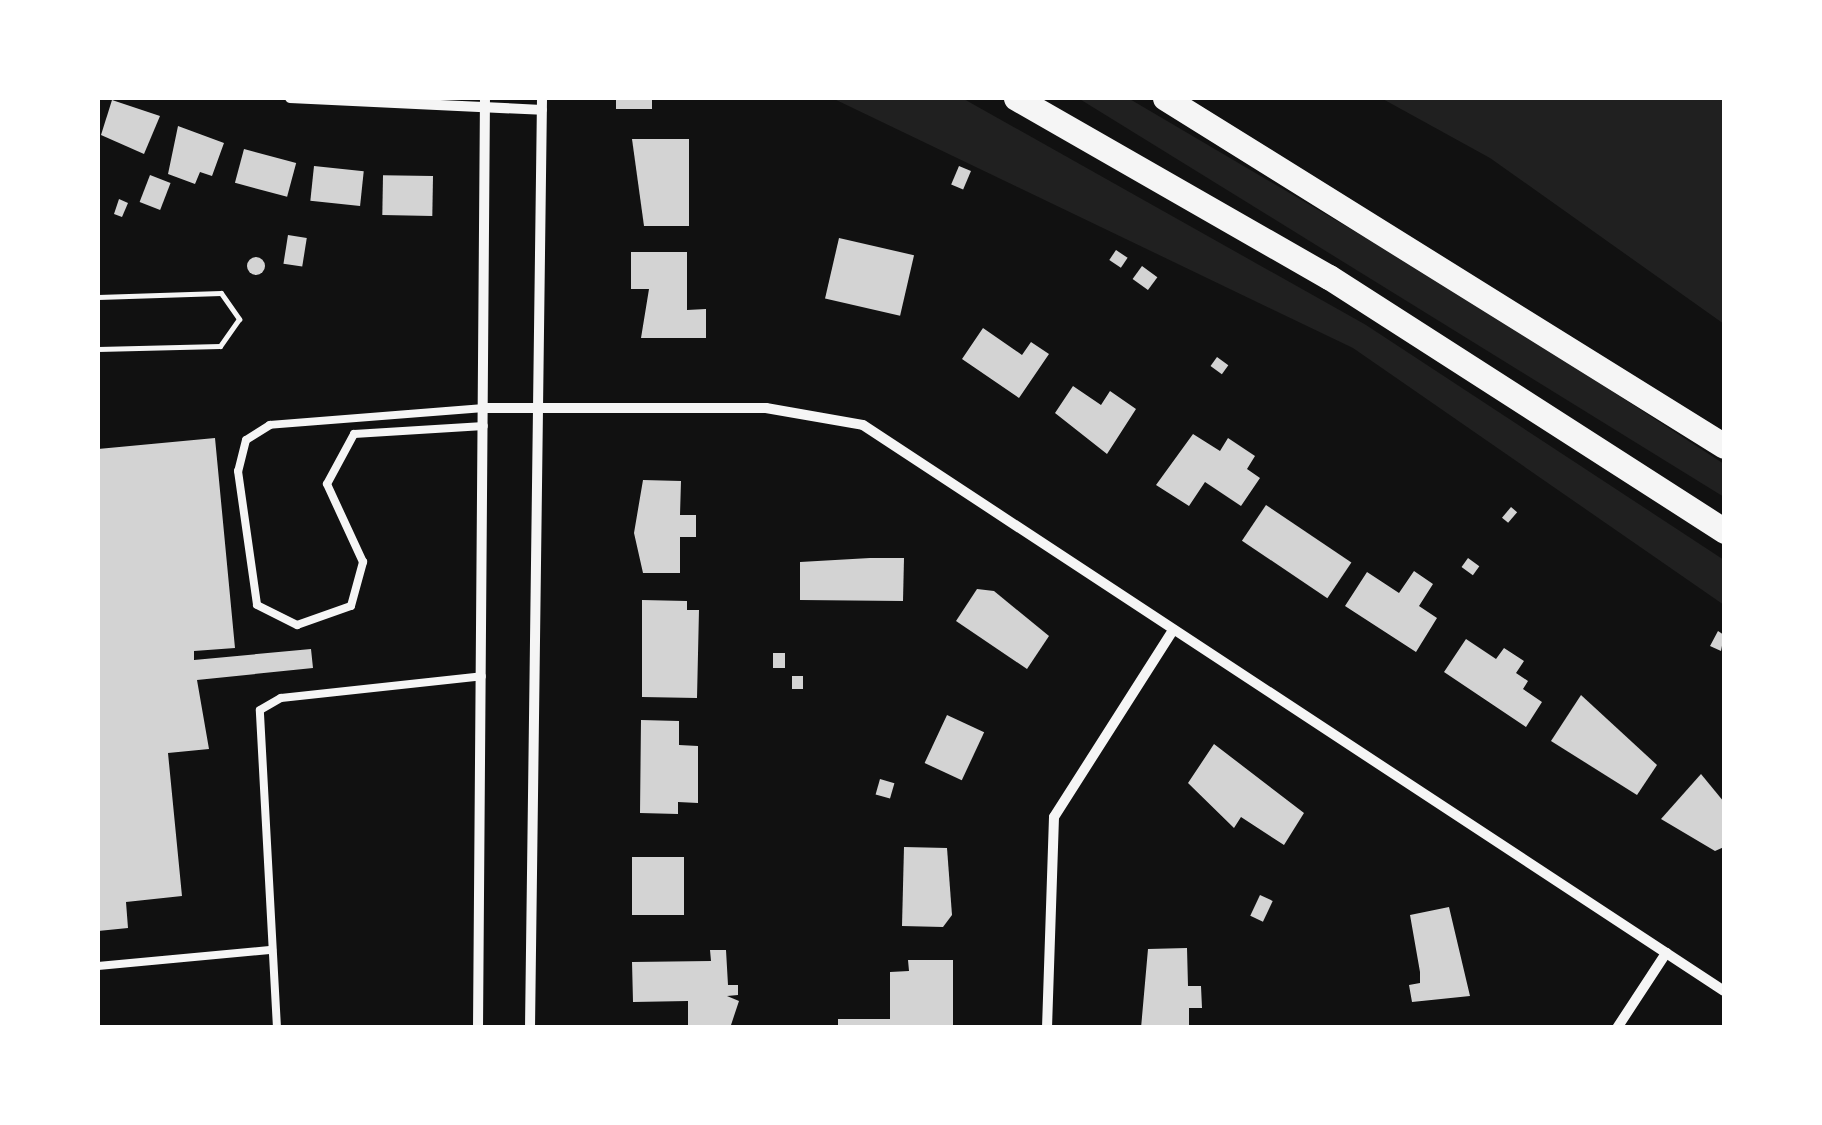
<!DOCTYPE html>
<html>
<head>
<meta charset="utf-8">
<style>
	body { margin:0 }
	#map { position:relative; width:1822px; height:1125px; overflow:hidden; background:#111; font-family:"Source Sans 3",sans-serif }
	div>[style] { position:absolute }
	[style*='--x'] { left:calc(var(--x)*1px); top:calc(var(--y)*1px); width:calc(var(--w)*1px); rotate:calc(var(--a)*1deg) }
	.green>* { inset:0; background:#202020 }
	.building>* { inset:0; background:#d3d3d3; transform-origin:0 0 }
	.round { border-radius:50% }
	.path>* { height:5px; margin:-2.5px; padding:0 2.5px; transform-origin:2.5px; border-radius:2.5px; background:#f5f5f5 }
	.service>* { height:8px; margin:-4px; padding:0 4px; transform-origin:4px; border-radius:4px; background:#f5f5f5 }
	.minor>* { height:10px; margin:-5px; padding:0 5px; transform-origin:5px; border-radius:5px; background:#f5f5f5 }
	.motorway>* { height:25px; margin:-12.5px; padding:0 12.5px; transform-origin:12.5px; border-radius:12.5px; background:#f5f5f5 }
	span { translate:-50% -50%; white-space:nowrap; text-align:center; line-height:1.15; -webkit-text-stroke:10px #fff; paint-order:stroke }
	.frame { position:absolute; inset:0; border:100px solid #fff; pointer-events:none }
</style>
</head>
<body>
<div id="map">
	<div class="green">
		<i style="clip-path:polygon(832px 98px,962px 98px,1366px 325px,1724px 560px,1724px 605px,1353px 348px)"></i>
		<i style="clip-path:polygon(1078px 98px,1128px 98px,1470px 299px,1724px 464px,1724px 497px)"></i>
		<i style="clip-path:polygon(1381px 98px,1724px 98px,1724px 324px,1490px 158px)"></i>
	</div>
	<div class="building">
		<i style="left:616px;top:98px;width:36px;height:11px"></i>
		<i style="clip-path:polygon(112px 100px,160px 116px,144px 154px,101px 135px)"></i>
		<i style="clip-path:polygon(178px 126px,224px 143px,212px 176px,200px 172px,195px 184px,168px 174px)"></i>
		<i style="clip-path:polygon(632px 139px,689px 139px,689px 226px,644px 226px)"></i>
		<i style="left:244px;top:149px;width:54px;height:35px;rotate:15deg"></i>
		<i style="left:314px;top:166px;width:50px;height:35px;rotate:6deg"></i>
		<i style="left:959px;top:166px;width:13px;height:20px;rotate:23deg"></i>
		<i style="left:150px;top:175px;width:22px;height:29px;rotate:21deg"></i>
		<i style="left:433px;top:176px;width:40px;height:50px;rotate:91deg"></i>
		<i style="clip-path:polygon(119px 199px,128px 203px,122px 217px,114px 214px)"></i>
		<i style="left:288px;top:235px;width:19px;height:29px;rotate:9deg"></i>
		<i style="left:839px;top:238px;width:77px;height:62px;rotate:13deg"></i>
		<i style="left:1116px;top:250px;width:14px;height:12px;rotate:34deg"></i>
		<i style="clip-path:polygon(631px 252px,687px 252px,687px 310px,706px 309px,706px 338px,641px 338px,649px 289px,631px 289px)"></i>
		<i class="round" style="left:247px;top:257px;width:18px;height:18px"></i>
		<i style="left:1142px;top:266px;width:19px;height:16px;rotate:36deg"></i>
		<i style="clip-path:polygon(983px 328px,1022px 355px,1031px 342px,1049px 354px,1019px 398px,962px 359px)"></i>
		<i style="left:1217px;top:357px;width:14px;height:11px;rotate:36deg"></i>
		<i style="clip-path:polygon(1073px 386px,1101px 405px,1110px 391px,1136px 409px,1107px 454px,1055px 413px)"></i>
		<i style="clip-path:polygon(1193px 434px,1220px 451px,1228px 438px,1255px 456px,1247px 469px,1260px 478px,1241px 506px,1205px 482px,1189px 506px,1156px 485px)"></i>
		<i style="clip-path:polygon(215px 438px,235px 648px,194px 651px,194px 660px,311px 649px,313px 668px,197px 680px,209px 749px,168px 753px,182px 896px,126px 902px,128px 928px,98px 931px,98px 449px)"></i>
		<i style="clip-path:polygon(643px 480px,681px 481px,680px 515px,696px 515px,696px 537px,680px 537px,680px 573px,643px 573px,634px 533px)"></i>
		<i style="left:1266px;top:505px;width:103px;height:43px;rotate:34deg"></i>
		<i style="left:1511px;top:507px;width:8px;height:14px;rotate:40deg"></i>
		<i style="clip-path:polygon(870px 558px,904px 558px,903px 601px,800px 600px,800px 562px)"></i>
		<i style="left:1468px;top:558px;width:14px;height:11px;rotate:36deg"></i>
		<i style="clip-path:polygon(1414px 571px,1433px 584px,1419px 606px,1437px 618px,1416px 652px,1345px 606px,1367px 572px,1399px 593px)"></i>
		<i style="clip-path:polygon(977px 589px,994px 591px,1049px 636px,1027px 669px,956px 621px)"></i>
		<i style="clip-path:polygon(642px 600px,687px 601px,687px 610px,699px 610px,697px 698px,642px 697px)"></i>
		<i style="clip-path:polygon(1718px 631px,1724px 635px,1721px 651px,1710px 646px)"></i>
		<i style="clip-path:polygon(1466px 639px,1496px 659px,1504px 648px,1524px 661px,1516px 673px,1528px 681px,1523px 689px,1542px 702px,1526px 727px,1444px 672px)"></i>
		<i style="left:773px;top:653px;width:12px;height:15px"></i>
		<i style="left:792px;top:676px;width:11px;height:13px"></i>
		<i style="clip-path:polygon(1581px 695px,1657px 765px,1637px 795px,1551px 741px)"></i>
		<i style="left:947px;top:715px;width:41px;height:53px;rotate:25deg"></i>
		<i style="clip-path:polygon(641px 720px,679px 721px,679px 745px,698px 746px,698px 803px,678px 802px,678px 814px,640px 813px)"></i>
		<i style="clip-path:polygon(1214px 744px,1304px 813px,1284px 845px,1241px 817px,1234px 828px,1188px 783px)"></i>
		<i style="clip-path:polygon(1701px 774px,1724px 802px,1724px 847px,1715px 851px,1661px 819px)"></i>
		<i style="left:880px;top:779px;width:15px;height:16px;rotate:16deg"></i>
		<i style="clip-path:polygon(904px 847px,947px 848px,952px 915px,943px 927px,902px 926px)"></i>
		<i style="left:632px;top:857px;width:52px;height:58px"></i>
		<i style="left:1260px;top:895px;width:14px;height:23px;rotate:25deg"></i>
		<i style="clip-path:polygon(1449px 907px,1470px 996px,1412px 1002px,1409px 985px,1420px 983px,1420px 972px,1410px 915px)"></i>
		<i style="clip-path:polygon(1187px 948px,1188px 986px,1201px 986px,1202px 1008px,1189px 1008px,1189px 1028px,1141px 1028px,1148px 949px)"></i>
		<i style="clip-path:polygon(710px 950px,726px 950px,728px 985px,738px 985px,738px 995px,727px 996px,739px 1001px,730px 1028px,688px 1028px,688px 1001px,633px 1002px,632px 962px,711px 961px)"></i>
		<i style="clip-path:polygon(908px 960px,953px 960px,953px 1028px,838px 1028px,838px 1019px,890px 1019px,890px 972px,909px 971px)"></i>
	</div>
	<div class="path">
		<i style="--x:98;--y:297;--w:123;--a:-1.9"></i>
		<i style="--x:221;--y:293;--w:32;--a:55"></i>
		<i style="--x:239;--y:319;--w:33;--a:125"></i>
		<i style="--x:220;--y:346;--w:122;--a:178.6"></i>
	</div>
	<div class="service">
		<i style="--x:484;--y:408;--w:215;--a:175.5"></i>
		<i style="--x:270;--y:425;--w:28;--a:148"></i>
		<i style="--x:246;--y:440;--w:32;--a:104"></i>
		<i style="--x:238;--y:471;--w:135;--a:81.9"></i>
		<i style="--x:257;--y:605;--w:45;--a:26.6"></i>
		<i style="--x:297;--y:625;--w:57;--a:-19.4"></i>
		<i style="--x:351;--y:606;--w:46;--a:-74.7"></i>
		<i style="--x:363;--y:562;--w:86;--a:-114.8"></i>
		<i style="--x:327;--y:484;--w:57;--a:-61.6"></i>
		<i style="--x:354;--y:434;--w:130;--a:-3.5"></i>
		<i style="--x:98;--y:966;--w:175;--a:-5.3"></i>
		<i style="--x:277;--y:1028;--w:318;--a:-93.1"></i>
		<i style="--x:260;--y:710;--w:24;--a:-30"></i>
		<i style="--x:281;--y:698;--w:202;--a:-6.2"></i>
	</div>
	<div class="minor">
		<i style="--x:290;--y:98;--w:252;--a:2.7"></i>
		<i style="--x:484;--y:408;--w:282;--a:0"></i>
		<i style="--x:766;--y:408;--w:98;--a:9.9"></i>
		<i style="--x:863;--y:425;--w:1030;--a:33.32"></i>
		<i style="--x:478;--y:1028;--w:930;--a:-89.57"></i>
		<i style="--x:530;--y:1028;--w:930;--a:-89.26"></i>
		<i style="--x:1047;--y:1028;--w:211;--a:-88.1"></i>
		<i style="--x:1054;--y:817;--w:222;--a:-57.5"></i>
		<i style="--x:1617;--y:1028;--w:90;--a:-56.8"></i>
	</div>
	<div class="motorway">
		<i style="--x:1016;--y:98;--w:361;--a:29.8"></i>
		<i style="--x:1329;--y:277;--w:470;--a:32.7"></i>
		<i style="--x:1165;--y:98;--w:658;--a:31.9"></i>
	</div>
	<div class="frame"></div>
</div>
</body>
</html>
